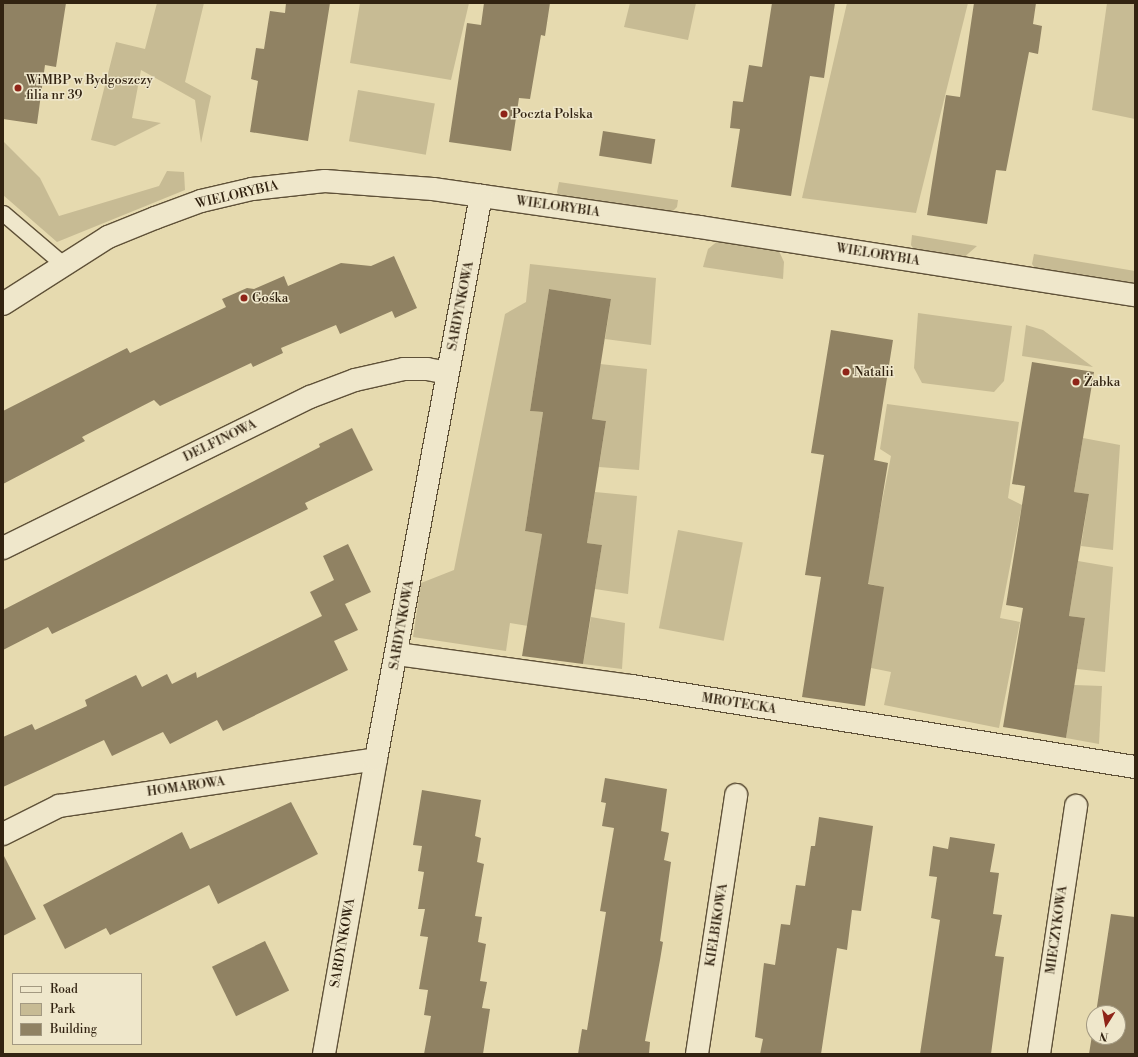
<!DOCTYPE html>
<html>
<head>
<meta charset="utf-8">
<style>
	body { margin:0 }
	#map { position:relative; width:1138px; height:1057px; overflow:hidden; background:#e6daaf; font-family:"Libre Bodoni",serif }
	div>[style] { position:absolute }
	[style*='--x'] { left:calc(var(--x)*1px); top:calc(var(--y)*1px); width:calc(var(--w)*1px); rotate:calc(var(--a)*1deg) }
	.green>* { inset:0; background:#c7bb94; transform-origin:0 0 }
	.building>* { inset:0; background:#908263; transform-origin:0 0 }
	.roads { filter:drop-shadow(1px 0 #5f5138) drop-shadow(-1px 0 #5f5138) drop-shadow(0 1px #5f5138) drop-shadow(0 -1px #5f5138) }
	.service>* { height:15px; margin:-7.5px; padding:0 7.5px; transform-origin:7.5px; border-radius:7.5px; background:#efe7cb }
	.minor>* { height:22px; margin:-11px; padding:0 11px; transform-origin:11px; border-radius:11px; background:#efe7cb }
	.dots>* { width:11px; height:11px; translate:-50% -50%; box-sizing:border-box; border:2px solid #efe7cb; border-radius:50% }
	span { translate:-50% -50%; white-space:nowrap; text-align:center; line-height:1.15; -webkit-text-stroke:3px #efe7cb; paint-order:stroke }
	.poi-label { font-size:13px; color:#322311 }
	.left { translate:0 -50%; text-align:left }
	.street-label { font-size:13px; color:#322311 }
	.frame { position:absolute; inset:0; border:4px solid #322311; pointer-events:none }
	.legend { position:absolute; left:12px; top:973px; width:130px; height:72px; box-sizing:border-box; background:#efe7cb; border:1px solid #a39981; margin:0; padding:5px 7px; list-style:none; font-size:12px; color:#322311 }
	.legend li { display:flex; align-items:center; gap:8px; height:20px }
	.legend b { width:20px; border:1px solid #a39981 }
	.north { position:absolute; left:1086px; top:1005px; width:40px; height:40px; box-sizing:border-box; background:#efe7cb; border:1px solid #a39981; border-radius:50%; rotate:191deg; font-size:11px; font-weight:700; line-height:16px; text-align:center; color:#322311 }
	.north::after { content:''; display:block; margin:auto; width:14px; height:18px; background:#8f2418; clip-path:polygon(50% 0,100% 100%,50% 72%,0 100%) }
</style>
</head>
<body>
<div id="map">
	<div class="green">
		<i style="clip-path:polygon(157px 3px,204px 3px,185px 82px,211px 96px,201px 143px,195px 100px,141px 70px,132px 118px,161px 123px,115px 146px,91px 140px,116px 42px,145px 49px)"></i>
		<i style="clip-path:polygon(360px 3px,469px 3px,451px 80px,350px 63px)"></i>
		<i style="clip-path:polygon(630px 3px,696px 3px,688px 40px,624px 27px)"></i>
		<i style="clip-path:polygon(847px 3px,968px 3px,916px 213px,802px 198px)"></i>
		<i style="clip-path:polygon(1107px 3px,1135px 3px,1135px 119px,1092px 110px)"></i>
		<i style="left:358px;top:90px;width:78px;height:52px;rotate:10deg"></i>
		<i style="clip-path:polygon(3px 141px,40px 178px,59px 216px,159px 186px,167px 171px,184px 172px,185px 190px,57px 242px,3px 195px)"></i>
		<i style="clip-path:polygon(559px 182px,678px 200px,677px 207px,669px 215px,562px 201px,557px 192px)"></i>
		<i style="clip-path:polygon(912px 235px,977px 246px,962px 259px,916px 253px,911px 245px)"></i>
		<i style="clip-path:polygon(719px 240px,778px 249px,784px 262px,783px 279px,703px 267px,708px 249px)"></i>
		<i style="clip-path:polygon(1034px 254px,1135px 271px,1135px 286px,1038px 273px,1032px 264px)"></i>
		<i style="clip-path:polygon(530px 264px,656px 278px,651px 345px,605px 339px,611px 299px,549px 289px,530px 411px,543px 412px,525px 531px,542px 534px,528px 626px,510px 623px,506px 651px,413px 637px,421px 583px,454px 570px,505px 314px,526px 302px)"></i>
		<i style="clip-path:polygon(918px 313px,1012px 326px,1004px 381px,994px 392px,922px 383px,914px 368px)"></i>
		<i style="clip-path:polygon(1026px 325px,1043px 330px,1093px 367px,1022px 356px)"></i>
		<i style="clip-path:polygon(600px 364px,647px 369px,639px 470px,599px 467px,606px 421px,592px 419px)"></i>
		<i style="clip-path:polygon(887px 404px,1019px 422px,1008px 498px,1022px 505px,1000px 618px,1020px 622px,999px 728px,884px 705px,891px 672px,871px 668px,882px 587px,866px 583px,891px 456px,880px 449px)"></i>
		<i style="clip-path:polygon(1083px 438px,1120px 445px,1113px 550px,1081px 546px,1089px 494px,1074px 492px)"></i>
		<i style="clip-path:polygon(595px 492px,637px 496px,628px 594px,595px 589px,602px 545px,587px 543px)"></i>
		<i style="left:678px;top:530px;width:66px;height:100px;rotate:11deg"></i>
		<i style="clip-path:polygon(1078px 561px,1113px 567px,1105px 672px,1077px 669px,1085px 618px,1069px 616px)"></i>
		<i style="clip-path:polygon(591px 617px,625px 623px,622px 669px,583px 664px)"></i>
		<i style="clip-path:polygon(1074px 685px,1102px 686px,1099px 744px,1066px 738px)"></i>
	</div>
	<div class="building">
		<i style="clip-path:polygon(3px 3px,66px 3px,56px 67px,45px 65px,37px 124px,3px 119px)"></i>
		<i style="clip-path:polygon(286px 3px,330px 3px,308px 141px,250px 132px,258px 81px,251px 79px,256px 48px,264px 49px,270px 11px,285px 13px)"></i>
		<i style="clip-path:polygon(484px 3px,550px 3px,545px 36px,541px 35px,530px 99px,519px 98px,511px 151px,449px 142px,467px 23px,481px 25px)"></i>
		<i style="clip-path:polygon(772px 3px,835px 3px,824px 78px,810px 76px,791px 196px,731px 187px,740px 129px,730px 128px,733px 101px,743px 102px,749px 65px,762px 67px)"></i>
		<i style="clip-path:polygon(974px 3px,1036px 3px,1033px 24px,1042px 26px,1038px 54px,1029px 52px,1006px 171px,996px 170px,987px 224px,927px 215px,946px 95px,960px 97px)"></i>
		<i style="left:603px;top:131px;width:53px;height:25px;rotate:9deg"></i>
		<i style="clip-path:polygon(394px 256px,417px 308px,395px 318px,392px 311px,340px 334px,336px 325px,281px 348px,283px 353px,253px 367px,251px 363px,160px 406px,154px 400px,82px 437px,85px 441px,3px 484px,3px 411px,127px 348px,130px 353px,226px 307px,222px 299px,247px 288px,254px 289px,284px 276px,288px 286px,341px 263px,371px 266px)"></i>
		<i style="clip-path:polygon(549px 289px,611px 299px,592px 419px,606px 421px,587px 543px,602px 545px,583px 664px,522px 656px,542px 534px,525px 531px,543px 412px,530px 411px)"></i>
		<i style="clip-path:polygon(831px 330px,893px 340px,874px 460px,888px 463px,868px 584px,884px 587px,865px 706px,802px 697px,821px 577px,805px 575px,824px 455px,811px 453px)"></i>
		<i style="clip-path:polygon(1032px 362px,1094px 372px,1074px 492px,1089px 494px,1069px 616px,1085px 618px,1066px 738px,1003px 727px,1023px 608px,1006px 605px,1025px 486px,1012px 484px)"></i>
		<i style="clip-path:polygon(352px 428px,373px 470px,305px 503px,308px 509px,144px 590px,52px 634px,48px 627px,3px 650px,3px 610px,320px 447px,319px 444px)"></i>
		<i style="clip-path:polygon(348px 544px,371px 592px,345px 604px,358px 630px,334px 641px,348px 670px,223px 731px,217px 720px,170px 744px,163px 732px,112px 756px,104px 740px,3px 787px,3px 737px,32px 724px,35px 730px,87px 706px,85px 700px,136px 675px,142px 687px,167px 674px,172px 684px,196px 672px,197px 678px,322px 616px,310px 592px,334px 580px,323px 556px)"></i>
		<i style="clip-path:polygon(605px 778px,667px 789px,661px 831px,669px 833px,664px 860px,671px 862px,660px 941px,663px 942px,660px 960px,645px 1041px,650px 1042px,649px 1054px,578px 1054px,582px 1029px,587px 1030px,606px 912px,600px 911px,614px 828px,602px 826px,606px 803px,601px 802px)"></i>
		<i style="clip-path:polygon(422px 790px,481px 800px,475px 836px,481px 838px,477px 862px,484px 864px,475px 916px,482px 917px,478px 942px,486px 944px,480px 981px,487px 982px,482px 1008px,490px 1009px,483px 1054px,424px 1054px,431px 1016px,424px 1015px,428px 990px,419px 989px,428px 937px,420px 936px,425px 909px,418px 909px,424px 872px,418px 871px,422px 846px,413px 845px)"></i>
		<i style="clip-path:polygon(291px 802px,318px 854px,218px 904px,209px 885px,110px 935px,106px 928px,65px 949px,43px 905px,182px 832px,190px 849px)"></i>
		<i style="clip-path:polygon(819px 817px,873px 826px,861px 911px,852px 910px,847px 950px,837px 948px,821px 1054px,760px 1054px,763px 1039px,755px 1037px,764px 963px,775px 965px,781px 924px,790px 925px,796px 885px,805px 886px,811px 846px,815px 846px)"></i>
		<i style="clip-path:polygon(950px 837px,995px 844px,990px 872px,999px 873px,993px 914px,1002px 915px,995px 956px,1004px 957px,991px 1054px,920px 1054px,940px 920px,931px 918px,937px 877px,929px 876px,933px 846px,948px 849px)"></i>
		<i style="clip-path:polygon(3px 854px,36px 919px,3px 936px)"></i>
		<i style="clip-path:polygon(1111px 914px,1135px 917px,1135px 1054px,1089px 1054px,1094px 1023px,1094px 1037px,1118px 1037px,1118px 1013px,1096px 1013px)"></i>
		<i style="left:265px;top:941px;width:55px;height:59px;rotate:64deg"></i>
	</div>
	<div class="roads">
		<div class="service">
			<i style="--x:3;--y:213;--w:79;--a:40.4"></i>
		</div>
		<div class="minor">
			<i style="--x:3;--y:304;--w:125;--a:-32.5"></i>
			<i style="--x:108;--y:237;--w:51;--a:-22"></i>
			<i style="--x:155;--y:218;--w:49;--a:-20.3"></i>
			<i style="--x:201;--y:201;--w:52;--a:-13.2"></i>
			<i style="--x:252;--y:189;--w:73;--a:-6.3"></i>
			<i style="--x:325;--y:181;--w:108;--a:4.2"></i>
			<i style="--x:433;--y:189;--w:270;--a:8.1"></i>
			<i style="--x:700;--y:227;--w:440;--a:8.9"></i>
			<i style="--x:3;--y:548;--w:342;--a:-26.2"></i>
			<i style="--x:310;--y:397;--w:48;--a:-20.7"></i>
			<i style="--x:355;--y:380;--w:50;--a:-12.7"></i>
			<i style="--x:404;--y:369;--w:23;--a:0"></i>
			<i style="--x:427;--y:369;--w:20;--a:11"></i>
			<i style="--x:397;--y:654;--w:237;--a:7.8"></i>
			<i style="--x:632;--y:686;--w:509;--a:9.15"></i>
			<i style="--x:3;--y:834;--w:63;--a:-26.6"></i>
			<i style="--x:59;--y:806;--w:320;--a:-8.4"></i>
			<i style="--x:324;--y:1054;--w:300;--a:-80"></i>
			<i style="--x:376;--y:759;--w:573;--a:-79.44"></i>
			<i style="--x:697;--y:1054;--w:262;--a:-81.4"></i>
			<i style="--x:1039;--y:1054;--w:251;--a:-81.5"></i>
		</div>
	</div>
	<div class="dots">
		<i style="left:18px;top:88px;background:#8f2418"></i>
		<i style="left:504px;top:114px;background:#8f2418"></i>
		<i style="left:244px;top:298px;background:#8f2418"></i>
		<i style="left:846px;top:372px;background:#8f2418"></i>
		<i style="left:1076px;top:382px;background:#8f2418"></i>
	</div>
	<div class="poi-label">
		<span class="left" style="left:26px;top:88px">WiMBP w Bydgoszczy<br>filia nr 39</span>
		<span class="left" style="left:512px;top:114px">Poczta Polska</span>
		<span class="left" style="left:252px;top:298px">Gośka</span>
		<span class="left" style="left:854px;top:372px">Natalii</span>
		<span class="left" style="left:1084px;top:382px">Żabka</span>
	</div>
	<div class="street-label">
		<span style="left:237px;top:195px;rotate:-13deg">WIELORYBIA</span>
		<span style="left:558px;top:207px;rotate:8deg">WIELORYBIA</span>
		<span style="left:878px;top:255px;rotate:9deg">WIELORYBIA</span>
		<span style="left:461px;top:306px;rotate:-79deg">SARDYNKOWA</span>
		<span style="left:220px;top:441px;rotate:-26deg">DELFINOWA</span>
		<span style="left:402px;top:625px;rotate:-80deg">SARDYNKOWA</span>
		<span style="left:739px;top:704px;rotate:9deg">MROTECKA</span>
		<span style="left:186px;top:787px;rotate:-8deg">HOMAROWA</span>
		<span style="left:717px;top:925px;rotate:-81deg">KIEŁBIKOWA</span>
		<span style="left:1057px;top:930px;rotate:-82deg">MIECZYKOWA</span>
		<span style="left:343px;top:943px;rotate:-80deg">SARDYNKOWA</span>
	</div>
	<div class="frame"></div>
	<ul class="legend">
	<li><b style="height:5px;background:#efe7cb"></b>Road</li>
	<li><b style="height:11px;background:#c7bb94"></b>Park</li>
	<li><b style="height:11px;background:#908263"></b>Building</li>
	</ul>
	<div class="north">N</div>
</div>
</body>
</html>
